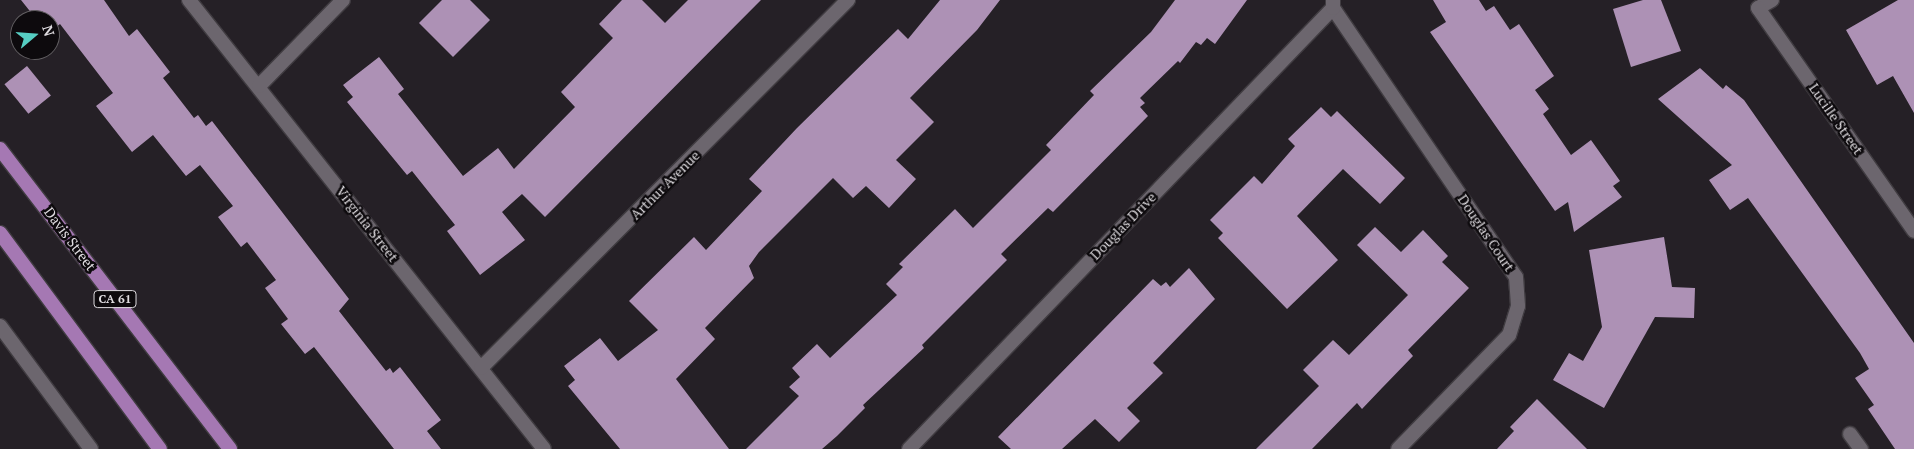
<!DOCTYPE html>
<html>
<head>
<meta charset="utf-8">
<style>
	body { margin:0 }
	#map { position:relative; width:1914px; height:449px; overflow:hidden; background:#252026; font-family:"PT Serif",serif }
	div>[style] { position:absolute }
	[style*='--x'] { left:calc(var(--x)*1px); top:calc(var(--y)*1px); width:calc(var(--w)*1px); rotate:calc(var(--a)*1deg) }
	.building>* { inset:0; background:#ad91b5; transform-origin:0 0 }
	.roads { filter:drop-shadow(1px 0 #403c41) drop-shadow(-1px 0 #403c41) drop-shadow(0 1px #403c41) drop-shadow(0 -1px #403c41) }
	.service>* { height:14px; margin:-7px; padding:0 7px; transform-origin:7px; border-radius:7px; background:#6c666e }
	.minor>* { height:14px; margin:-7px; padding:0 7px; transform-origin:7px; border-radius:7px; background:#6c666e }
	.primary>* { height:14px; margin:-7px; padding:0 7px; transform-origin:7px; border-radius:7px; background:#a578b3 }
	span { translate:-50% -50%; white-space:nowrap; text-align:center; line-height:1.15; -webkit-text-stroke:5px #0d0a0d; paint-order:stroke }
	.shield-label span { padding:1px 4px; background:#0d0a0d; border:1px solid; border-radius:4px; -webkit-text-stroke-width:0 }
	.shield-label { font-size:12px; color:#dfdce0; font-weight:700 }
	.street-label { font-size:14px; color:#dfdce0 }
	.north { position:absolute; left:10px; top:10px; width:50px; height:50px; box-sizing:border-box; background:#0d0a0d; border:1px solid #615e61; border-radius:50%; rotate:72deg; font-size:14px; font-weight:700; line-height:20px; text-align:center; color:#dfdce0 }
	.north::after { content:''; display:block; margin:auto; width:18px; height:22px; background:#56cec3; clip-path:polygon(50% 0,100% 100%,50% 72%,0 100%) }
</style>
</head>
<body>
<div id="map">
	<div class="building">
		<i style="clip-path:polygon(21px 0,104px 0,129px 36px,137px 29px,170px 72px,163px 78px,194px 118px,198px 115px,206px 126px,212px 121px,349px 299px,339px 311px,386px 371px,390px 368px,393px 373px,400px 367px,441px 420px,427px 431px,441px 449px,394px 449px,314px 347px,305px 354px,281px 324px,288px 319px,265px 288px,276px 280px,247px 242px,241px 247px,218px 217px,233px 206px,200px 165px,186px 176px,153px 135px,132px 152px,96px 106px,113px 93px,60px 24px,50px 32px,50px 20px,37px 20px)"></i>
		<i style="clip-path:polygon(442px 0,470px 0,490px 20px,453px 57px,419px 23px)"></i>
		<i style="clip-path:polygon(622px 0,642px 0,665px 23px,688px 0,761px 0,545px 217px,522px 194px,502px 212px,525px 240px,480px 275px,447px 231px,455px 225px,412px 171px,407px 175px,347px 102px,353px 97px,343px 85px,379px 57px,404px 89px,398px 94px,463px 176px,498px 148px,514px 169px,575px 107px,561px 92px,613px 38px,599px 24px)"></i>
		<i style="clip-path:polygon(940px 0,1000px 0,977px 30px,910px 98px,934px 122px,896px 160px,916px 179px,889px 208px,866px 186px,853px 198px,833px 178px,759px 252px,749px 266px,754px 278px,705px 328px,715px 339px,676px 379px,729px 449px,620px 449px,568px 386px,575px 380px,564px 366px,600px 338px,618px 361px,658px 330px,629px 301px,694px 237px,706px 250px,762px 191px,749px 179px,797px 128px,898px 29px,908px 39px)"></i>
		<i style="clip-path:polygon(1175px 0,1247px 0,1215px 44px,1207px 38px,1201px 45px,1196px 42px,1180px 63px,1178px 61px,1140px 98px,1145px 103px,1140px 107px,1148px 116px,1053px 212px,1048px 208px,1001px 254px,1007px 260px,922px 345px,924px 348px,863px 405px,865px 408px,837px 436px,822px 449px,746px 449px,799px 396px,789px 387px,800px 377px,792px 368px,817px 344px,830px 358px,897px 295px,886px 284px,903px 267px,899px 264px,955px 209px,973px 228px,1051px 150px,1046px 145px,1094px 95px,1090px 91px,1151px 32px)"></i>
		<i style="clip-path:polygon(1433px 0,1479px 0,1486px 11px,1494px 6px,1510px 30px,1519px 24px,1554px 76px,1535px 90px,1549px 109px,1543px 114px,1571px 155px,1591px 140px,1620px 181px,1613px 186px,1622px 197px,1574px 232px,1568px 202px,1555px 211px,1430px 32px,1446px 22px)"></i>
		<i style="clip-path:polygon(1643px 0,1661px 0,1681px 51px,1631px 67px,1613px 9px)"></i>
		<i style="clip-path:polygon(1898px 0,1914px 0,1914px 113px,1893px 76px,1877px 85px,1846px 30px)"></i>
		<i style="left:27px;top:66px;width:38px;height:29px;rotate:51deg"></i>
		<i style="clip-path:polygon(1700px 68px,1723px 89px,1726px 85px,1744px 100px,1914px 343px,1914px 449px,1895px 449px,1868px 409px,1874px 405px,1855px 378px,1869px 369px,1860px 353px,1748px 198px,1730px 210px,1709px 180px,1732px 165px,1658px 99px)"></i>
		<i style="clip-path:polygon(1321px 107px,1331px 117px,1337px 111px,1405px 178px,1380px 204px,1343px 169px,1297px 216px,1338px 260px,1287px 309px,1218px 238px,1223px 233px,1210px 220px,1254px 176px,1262px 184px,1295px 146px,1288px 139px)"></i>
		<i style="clip-path:polygon(1375px 227px,1401px 252px,1423px 230px,1448px 256px,1442px 262px,1469px 288px,1408px 350px,1413px 356px,1382px 388px,1362px 409px,1357px 403px,1312px 449px,1256px 449px,1319px 386px,1303px 370px,1333px 340px,1349px 355px,1408px 295px,1357px 245px)"></i>
		<i style="clip-path:polygon(1664px 237px,1672px 287px,1695px 288px,1694px 318px,1655px 317px,1604px 408px,1553px 380px,1569px 353px,1583px 361px,1602px 327px,1589px 250px)"></i>
		<i style="clip-path:polygon(1189px 268px,1215px 299px,1153px 363px,1163px 373px,1127px 408px,1140px 421px,1119px 442px,1095px 419px,1062px 449px,1011px 449px,998px 437px,1153px 279px,1161px 286px,1166px 282px,1170px 287px)"></i>
		<i style="clip-path:polygon(1537px 399px,1587px 449px,1497px 449px,1514px 431px,1510px 427px)"></i>
	</div>
	<div class="roads">
		<div class="service">
			<i style="--x:1850;--y:434;--w:19;--a:54"></i>
		</div>
		<div class="minor">
			<i style="--x:189;--y:0;--w:572;--a:51.67"></i>
			<i style="--x:1772;--y:0;--w:16;--a:150"></i>
			<i style="--x:1758;--y:8;--w:272;--a:55"></i>
			<i style="--x:1333;--y:8;--w:325;--a:55.8"></i>
			<i style="--x:1516;--y:277;--w:29;--a:86"></i>
			<i style="--x:1518;--y:306;--w:30;--a:107"></i>
			<i style="--x:1509;--y:335;--w:159;--a:134.2"></i>
			<i style="--x:259;--y:86;--w:120;--a:-45.7"></i>
			<i style="--x:0;--y:326;--w:153;--a:53.5"></i>
			<i style="--x:481;--y:368;--w:520;--a:-45.08"></i>
			<i style="--x:909;--y:449;--w:612;--a:-46.13"></i>
			<i style="--x:1333;--y:8;--w:8;--a:-90"></i>
		</div>
		<div class="primary">
			<i style="--x:0;--y:149;--w:378;--a:52.5"></i>
			<i style="--x:0;--y:233;--w:269;--a:53.5"></i>
		</div>
	</div>
	<div class="shield-label">
		<span style="left:115px;top:299px">CA 61</span>
	</div>
	<div class="street-label">
		<span style="left:1836px;top:119px;rotate:55deg">Lucille Street</span>
		<span style="left:665px;top:185px;rotate:-45deg">Arthur Avenue</span>
		<span style="left:367px;top:224px;rotate:52deg">Virginia Street</span>
		<span style="left:1123px;top:226px;rotate:-46deg">Douglas Drive</span>
		<span style="left:1486px;top:233px;rotate:56deg">Douglas Court</span>
		<span style="left:70px;top:239px;rotate:53deg">Davis Street</span>
	</div>
	<div class="north">N</div>
</div>
</body>
</html>
